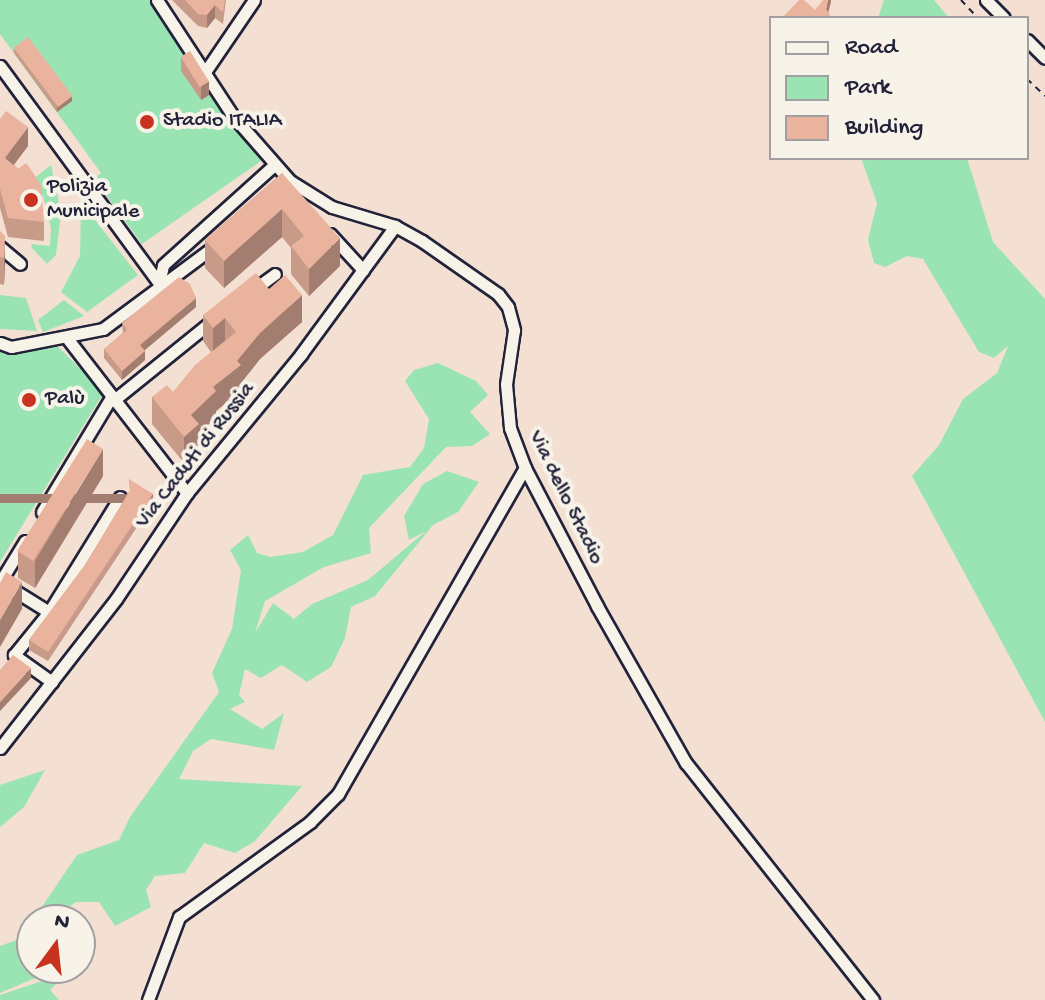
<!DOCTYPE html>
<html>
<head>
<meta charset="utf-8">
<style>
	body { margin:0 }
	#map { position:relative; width:1045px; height:1000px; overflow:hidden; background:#f3e0d2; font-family:"Gochi Hand",sans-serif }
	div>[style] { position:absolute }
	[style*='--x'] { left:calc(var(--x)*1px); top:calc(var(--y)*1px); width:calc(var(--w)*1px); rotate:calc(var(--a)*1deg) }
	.green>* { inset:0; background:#9ae4b3 }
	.path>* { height:2px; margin-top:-1px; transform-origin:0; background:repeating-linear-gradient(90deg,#22223b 0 6px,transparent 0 12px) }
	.roads { filter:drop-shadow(2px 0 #22223b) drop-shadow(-2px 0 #22223b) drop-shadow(0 2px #22223b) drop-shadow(0 -2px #22223b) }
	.minor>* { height:11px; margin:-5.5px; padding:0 5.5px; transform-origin:5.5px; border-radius:5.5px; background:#f7f3e8 }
	.wall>* { inset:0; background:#c89a88 }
	.shaded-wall>* { inset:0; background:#a37d6f; transform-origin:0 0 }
	.building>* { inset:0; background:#e9b39e; transform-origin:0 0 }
	.dots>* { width:22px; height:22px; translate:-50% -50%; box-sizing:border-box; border:4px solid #f7f3e8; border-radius:50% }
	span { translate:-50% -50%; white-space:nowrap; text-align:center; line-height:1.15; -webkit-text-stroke:8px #f7f3e8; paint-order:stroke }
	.poi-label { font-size:22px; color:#22223b }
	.left { translate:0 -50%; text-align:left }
	.street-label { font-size:22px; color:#22223b }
	.legend { position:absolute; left:769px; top:16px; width:260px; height:144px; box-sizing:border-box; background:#f7f3e8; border:2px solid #a29fa3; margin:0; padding:10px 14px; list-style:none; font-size:24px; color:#22223b }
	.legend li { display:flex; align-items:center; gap:16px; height:40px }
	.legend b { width:40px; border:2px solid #a29fa3 }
	.north { position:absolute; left:16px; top:904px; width:80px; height:80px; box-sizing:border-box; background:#f7f3e8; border:2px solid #a29fa3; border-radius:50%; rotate:15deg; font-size:22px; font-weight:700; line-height:32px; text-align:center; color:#22223b }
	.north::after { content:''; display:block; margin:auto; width:28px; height:36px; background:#c8321e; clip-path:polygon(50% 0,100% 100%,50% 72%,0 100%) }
</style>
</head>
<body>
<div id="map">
	<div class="green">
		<i style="clip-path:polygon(0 0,151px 0,210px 95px,261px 161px,142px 244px,94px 179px,101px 173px,0 34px)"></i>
		<i style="clip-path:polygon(884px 0,934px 0,949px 18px,878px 18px)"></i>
		<i style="clip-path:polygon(861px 158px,967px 158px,993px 242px,1045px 299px,1045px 722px,912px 476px,939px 445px,963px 399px,997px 373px,1008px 346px,994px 358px,979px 352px,923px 259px,907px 256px,885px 267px,874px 263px,868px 240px,877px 203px)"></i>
		<i style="clip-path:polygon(51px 165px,61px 213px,56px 255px,47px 264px,32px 248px,31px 244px,50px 246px,51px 228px,43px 196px,32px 180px)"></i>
		<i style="clip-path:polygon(81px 202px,138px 275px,87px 312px,61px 292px,80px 256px)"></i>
		<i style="clip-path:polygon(0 295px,26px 298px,37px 331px,0 329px)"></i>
		<i style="clip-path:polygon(64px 300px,84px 316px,43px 332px,38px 320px)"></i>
		<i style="clip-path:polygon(53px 342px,104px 392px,0 562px,0 348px)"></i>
		<i style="clip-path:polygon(438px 363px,476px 381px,488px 395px,470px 412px,490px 434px,472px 446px,446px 447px,369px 528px,371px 553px,324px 567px,265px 601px,255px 633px,273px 603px,294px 619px,312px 604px,368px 580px,426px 531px,409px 540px,404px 516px,423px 484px,447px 471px,479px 482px,458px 512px,433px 525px,375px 596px,351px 607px,345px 638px,331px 667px,307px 682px,282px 665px,261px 678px,245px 669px,239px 695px,245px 702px,230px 709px,262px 729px,284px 713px,274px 750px,211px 739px,193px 751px,179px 779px,302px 786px,255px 841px,235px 853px,204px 843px,185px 873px,155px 876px,146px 890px,151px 907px,115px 926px,99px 902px,76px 902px,51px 920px,33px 920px,77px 855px,119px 840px,130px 817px,219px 692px,212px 673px,232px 629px,241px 570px,230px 550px,248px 535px,257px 553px,270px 557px,303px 552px,333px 535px,363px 475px,410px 467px,424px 448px,429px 419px,405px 381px,414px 370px)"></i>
		<i style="clip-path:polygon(45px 770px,24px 807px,0 827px,0 785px)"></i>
		<i style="clip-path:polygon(32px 922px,32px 968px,63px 968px,67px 973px,50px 990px,59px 1000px,0 1000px,0 995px,60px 975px,33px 979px,0 993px,0 946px,22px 938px)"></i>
	</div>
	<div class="path">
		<i style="--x:961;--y:0;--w:25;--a:47"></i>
		<i style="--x:1027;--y:79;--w:25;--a:43"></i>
	</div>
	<div class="roads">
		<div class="minor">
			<i style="--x:157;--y:0;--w:139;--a:56.8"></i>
			<i style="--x:233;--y:116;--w:86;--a:48.8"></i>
			<i style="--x:290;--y:181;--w:49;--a:31.8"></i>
			<i style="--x:332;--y:207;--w:66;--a:16.8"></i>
			<i style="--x:395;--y:226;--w:31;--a:29"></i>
			<i style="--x:422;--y:241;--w:93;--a:34.9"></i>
			<i style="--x:498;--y:294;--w:16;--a:52"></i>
			<i style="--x:508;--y:307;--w:24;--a:75"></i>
			<i style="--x:514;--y:330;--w:55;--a:98.4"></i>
			<i style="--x:506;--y:384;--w:44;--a:84.8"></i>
			<i style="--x:510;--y:428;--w:43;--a:69.4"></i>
			<i style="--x:525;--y:468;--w:156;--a:62.4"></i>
			<i style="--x:597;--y:606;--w:180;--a:60.5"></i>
			<i style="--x:686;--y:763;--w:302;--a:51.7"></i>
			<i style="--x:986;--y:0;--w:25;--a:45"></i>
			<i style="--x:1027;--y:40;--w:25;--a:45"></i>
			<i style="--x:0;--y:66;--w:269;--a:53.8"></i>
			<i style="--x:205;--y:72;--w:87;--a:-55.8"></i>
			<i style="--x:330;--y:234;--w:49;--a:47.5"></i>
			<i style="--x:0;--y:247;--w:26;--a:40"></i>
			<i style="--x:159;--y:283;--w:18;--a:-77"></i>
			<i style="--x:163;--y:265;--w:149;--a:-42"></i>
			<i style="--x:253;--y:290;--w:27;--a:-36"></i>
			<i style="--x:67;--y:338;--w:196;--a:52.3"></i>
			<i style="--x:0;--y:343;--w:12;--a:20"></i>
			<i style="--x:11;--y:347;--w:94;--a:-11.1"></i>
			<i style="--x:103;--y:329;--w:141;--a:-36.6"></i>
			<i style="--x:114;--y:400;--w:127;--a:-38.9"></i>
			<i style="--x:42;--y:512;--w:135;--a:-58.9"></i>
			<i style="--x:0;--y:582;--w:48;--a:-58.6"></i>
			<i style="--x:12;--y:589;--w:44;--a:31.9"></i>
			<i style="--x:52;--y:682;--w:47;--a:-144.6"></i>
			<i style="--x:14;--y:655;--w:55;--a:-50.9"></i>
			<i style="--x:49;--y:612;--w:135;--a:-58.3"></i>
			<i style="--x:0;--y:748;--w:189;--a:-52.1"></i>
			<i style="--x:116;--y:599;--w:128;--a:-56.2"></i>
			<i style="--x:187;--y:493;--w:180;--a:-50.6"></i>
			<i style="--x:301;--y:354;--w:159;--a:-53.7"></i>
			<i style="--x:148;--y:1000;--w:89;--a:-69.5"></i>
			<i style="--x:179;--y:917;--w:162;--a:-35.9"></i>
			<i style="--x:310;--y:822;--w:40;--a:-45"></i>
			<i style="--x:338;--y:794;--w:376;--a:-60.2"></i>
		</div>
	</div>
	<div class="wall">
		<i style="clip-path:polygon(172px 0,226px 0,223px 24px,215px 18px,207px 28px,198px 26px)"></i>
		<i style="clip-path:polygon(14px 48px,72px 101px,57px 112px,14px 53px)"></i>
		<i style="clip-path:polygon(181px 57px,209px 95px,201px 100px,181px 71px)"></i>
		<i style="clip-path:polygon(0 119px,28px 146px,14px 165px,18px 169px,44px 222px,44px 241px,8px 237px,0 208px)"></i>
		<i style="clip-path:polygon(282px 173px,340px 266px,309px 296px,291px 274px,291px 248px,282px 237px,224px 288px,205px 268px,205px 240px)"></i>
		<i style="clip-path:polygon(0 231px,5px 263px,4px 285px,0 284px)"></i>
		<i style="clip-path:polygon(269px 289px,302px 322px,260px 359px,241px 383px,241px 391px,216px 411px,216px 417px,199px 434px,199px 451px,184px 463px,152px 424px,152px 397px,173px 392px,211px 352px,203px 341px,203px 315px)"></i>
		<i style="clip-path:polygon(196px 307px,145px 350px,145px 360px,122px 380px,104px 358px,104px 349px,123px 333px,122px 323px)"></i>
		<i style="clip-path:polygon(103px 476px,35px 588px,18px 578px,18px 551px)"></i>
		<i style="clip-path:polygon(129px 479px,153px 503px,48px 661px,29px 650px,29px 640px,85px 565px,130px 491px)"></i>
	</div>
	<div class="shaded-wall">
		<i style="clip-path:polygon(828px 0,831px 0,831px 2px,827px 18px,826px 9px)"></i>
		<i style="clip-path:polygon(215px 5px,215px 18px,207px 28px,207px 15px)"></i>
		<i style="clip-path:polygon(209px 81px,209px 95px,201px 100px,201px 86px)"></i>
		<i style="clip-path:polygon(72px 96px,72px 101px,57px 112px,57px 107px)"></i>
		<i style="clip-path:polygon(28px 127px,28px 146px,5px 176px,5px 158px)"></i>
		<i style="clip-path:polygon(282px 209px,282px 237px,224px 288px,224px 261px)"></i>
		<i style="clip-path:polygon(5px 236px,5px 263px,4px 285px,4px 258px)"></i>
		<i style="clip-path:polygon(340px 238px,340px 266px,309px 296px,309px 269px)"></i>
		<i style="clip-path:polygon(302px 295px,302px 322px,260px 359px,241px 383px,241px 391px,216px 411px,216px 417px,199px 434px,199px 451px,184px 463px,184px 437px,191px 415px,213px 387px,260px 333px)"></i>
		<i style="clip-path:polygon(196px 298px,196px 307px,140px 354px,140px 345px)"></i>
		<i style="clip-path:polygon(225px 318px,225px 344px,213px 354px,213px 328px)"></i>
		<i style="clip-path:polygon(145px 351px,145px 360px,122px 380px,122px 371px)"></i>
		<i style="clip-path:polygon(103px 449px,103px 476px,35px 588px,35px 561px)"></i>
		<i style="left:153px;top:494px;width:9px;height:190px;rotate:90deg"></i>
		<i style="clip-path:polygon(22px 582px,22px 609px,0 647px,0 620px)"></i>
		<i style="clip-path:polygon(31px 668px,31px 678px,0 711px,0 702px)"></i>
	</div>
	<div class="building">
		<i style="clip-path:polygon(185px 0,225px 0,223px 12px,215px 5px,207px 15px,198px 14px)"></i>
		<i style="clip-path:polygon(799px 0,804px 0,815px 10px,823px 0,828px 0,826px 9px,832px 18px,782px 18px)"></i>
		<i style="left:28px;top:37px;width:74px;height:18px;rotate:53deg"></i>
		<i style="left:190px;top:51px;width:36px;height:11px;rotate:58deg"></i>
		<i style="clip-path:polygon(6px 111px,28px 127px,5px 158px,18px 169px,26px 163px,32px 171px,41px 186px,44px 222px,8px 218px,0 189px,0 119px)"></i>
		<i style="clip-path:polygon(282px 173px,340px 238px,309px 269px,291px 246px,304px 236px,282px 209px,224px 261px,205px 240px)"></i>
		<i style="clip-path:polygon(0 231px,5px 236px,4px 258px,0 257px)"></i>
		<i style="clip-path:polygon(256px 273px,269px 289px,285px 275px,302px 295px,260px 333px,237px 361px,241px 365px,213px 387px,216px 391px,191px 415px,199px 424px,184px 437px,152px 397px,167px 385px,173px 392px,195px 365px,236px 332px,225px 318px,213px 328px,203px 315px)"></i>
		<i style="clip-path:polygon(179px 277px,190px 284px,196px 298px,140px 345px,145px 351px,122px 371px,104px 349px,127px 330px,122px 323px)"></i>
		<i style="left:87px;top:439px;width:19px;height:132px;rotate:32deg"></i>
		<i style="clip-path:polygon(129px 479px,153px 494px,48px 652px,29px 640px,85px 565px,130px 490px)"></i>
		<i style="clip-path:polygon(6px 572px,22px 582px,0 620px,0 583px)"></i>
		<i style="clip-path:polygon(13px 655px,31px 668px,0 702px,0 670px)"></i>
	</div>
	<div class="dots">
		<i style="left:147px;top:122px;background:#c8321e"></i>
		<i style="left:31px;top:200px;background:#c8321e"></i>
		<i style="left:29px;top:400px;background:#c8321e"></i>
	</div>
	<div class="poi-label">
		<span class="left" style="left:163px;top:122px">Stadio ITALIA</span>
		<span class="left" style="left:47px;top:200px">Polizia<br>Municipale</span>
		<span class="left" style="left:45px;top:400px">Palù</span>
	</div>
	<div class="street-label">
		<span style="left:196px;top:456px;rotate:-52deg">Via Caduti di Russia</span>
		<span style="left:565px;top:498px;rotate:64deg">Via dello Stadio</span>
	</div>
	<ul class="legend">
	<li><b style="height:10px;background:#f7f3e8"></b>Road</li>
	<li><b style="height:22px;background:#9ae4b3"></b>Park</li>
	<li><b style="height:22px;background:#e9b39e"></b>Building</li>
	</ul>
	<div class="north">N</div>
</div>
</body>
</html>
